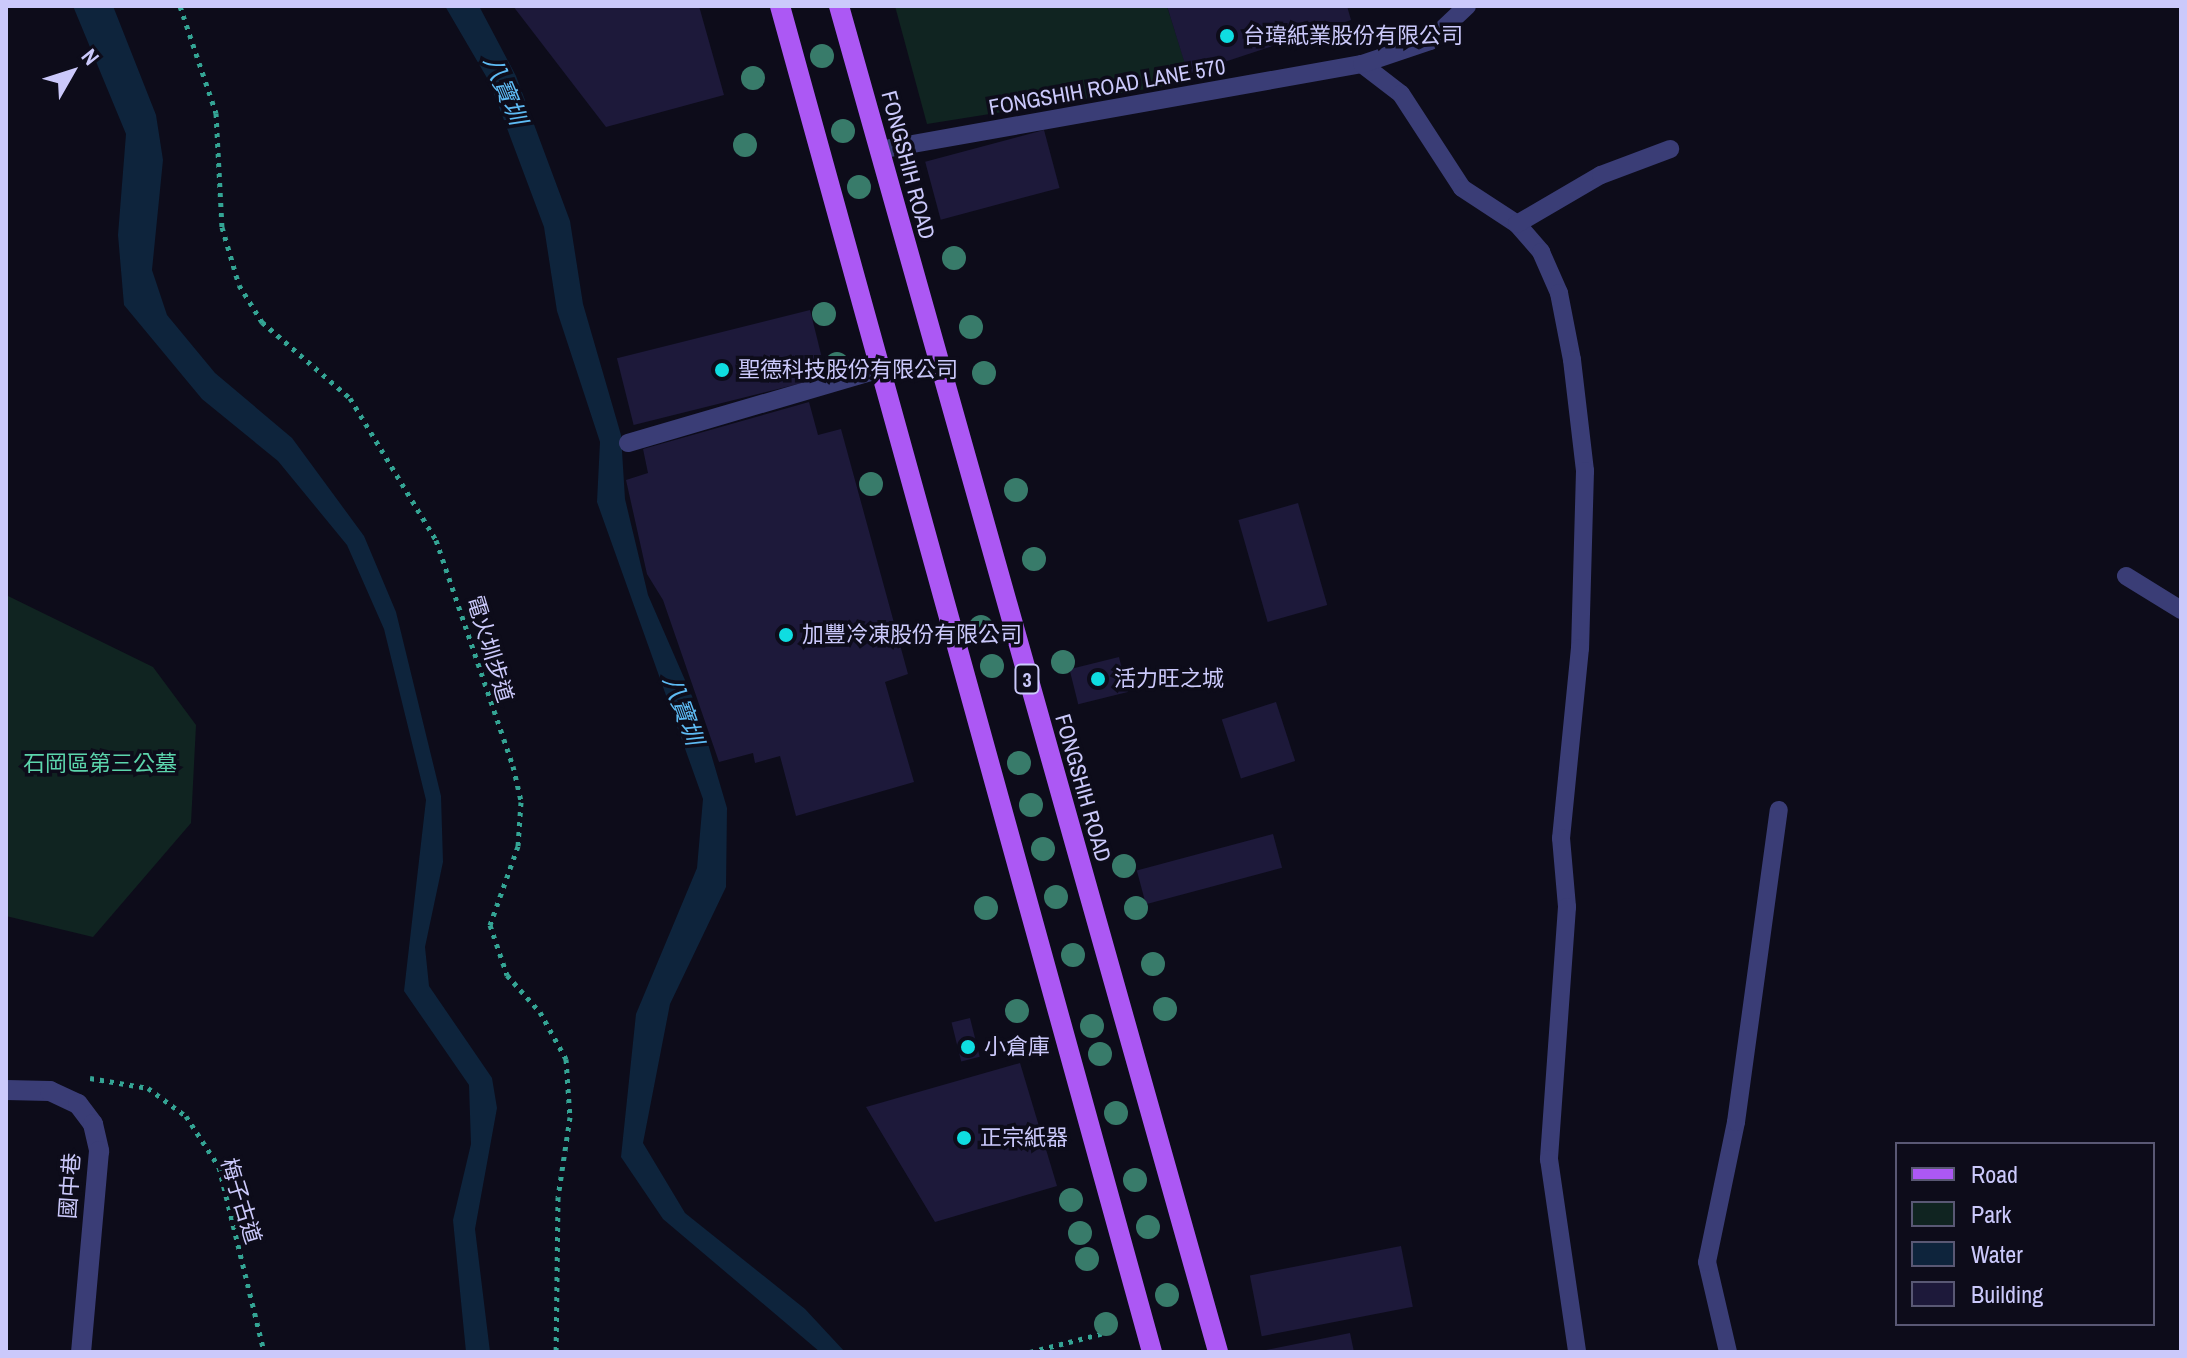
<!DOCTYPE html>
<html>
<head>
<meta charset="utf-8">
<style>
	body { margin:0 }
	#map { position:relative; width:2187px; height:1358px; overflow:hidden; background:#0d0c1a; font-family:"Archivo Narrow","Noto Sans TC",sans-serif }
	div>[style] { position:absolute }
	[style*='--x'] { left:calc(var(--x)*1px); top:calc(var(--y)*1px); width:calc(var(--w)*1px); rotate:calc(var(--a)*1deg) }
	.green>* { inset:0; background:#102421 }
	.water>* { inset:0; background:#0e243c }
	.building>* { inset:0; background:#1d193a; transform-origin:0 0 }
	.path>* { height:5px; margin-top:-2.5px; transform-origin:0; background:repeating-linear-gradient(90deg,#34a494 0 4px,transparent 0 10px) }
	.service>* { height:18px; margin:-9px; padding:0 9px; transform-origin:9px; border-radius:9px; background:#3a3d76 }
	.minor>* { height:20px; margin:-10px; padding:0 10px; transform-origin:10px; border-radius:10px; background:#3a3d76 }
	.primary>* { height:20px; margin:-10px; padding:0 10px; transform-origin:10px; border-radius:10px; background:#ac58f4 }
	.trees>* { width:24px; height:24px; margin:-12px; border-radius:50%; background:#387b6a }
	.dots>* { width:22px; height:22px; translate:-50% -50%; box-sizing:border-box; border:4px solid #0d0c1a; border-radius:50% }
	span { translate:-50% -50%; white-space:nowrap; text-align:center; line-height:1.15; -webkit-text-stroke:7px #0d0c1a; paint-order:stroke }
	.shield-label span { padding:2px 6px; background:#0d0c1a; border:2px solid; border-radius:6px; -webkit-text-stroke-width:0 }
	.shield-label { font-size:20px; color:#cbc9fb; font-weight:700 }
	.poi-label { font-size:22px; color:#cbc9fb }
	.left { translate:0 -50%; text-align:left }
	.street-label { font-size:22px; color:#cbc9fb }
	.park-label { font-size:22px; color:#5cd5ac }
	.water-label { font-size:24px; color:#5ebbf4; font-style:italic }
	.frame { position:absolute; inset:0; border:8px solid #cbc9fb; pointer-events:none }
	.legend { position:absolute; left:1895px; top:1142px; width:260px; height:184px; box-sizing:border-box; background:#0d0c1a; border:2px solid #595874; margin:0; padding:10px 14px; list-style:none; font-size:24px; color:#cbc9fb }
	.legend li { display:flex; align-items:center; gap:16px; height:40px }
	.legend b { width:40px; border:2px solid #595874 }
	.north { position:absolute; left:32px; top:32px; width:80px; height:80px; -webkit-text-stroke:6px #0d0c1a; paint-order:stroke; rotate:51deg; font-size:22px; font-weight:700; line-height:32px; text-align:center; color:#cbc9fb }
	.north::after { content:''; display:block; margin:auto; width:28px; height:36px; background:#cbc9fb; clip-path:polygon(50% 0,100% 100%,50% 72%,0 100%) }
</style>
</head>
<body>
<div id="map">
	<div class="green">
		<i style="clip-path:polygon(895px 6px,1167px 6px,1191px 82px,927px 124px)"></i>
		<i style="clip-path:polygon(6px 595px,153px 667px,196px 725px,191px 823px,93px 937px,6px 916px)"></i>
	</div>
	<div class="water">
		<i style="clip-path:polygon(73px 6px,113px 6px,156px 115px,163px 160px,152px 270px,167px 315px,215px 373px,292px 438px,364px 536px,396px 612px,441px 796px,443px 862px,425px 947px,429px 986px,492px 1078px,497px 1108px,475px 1229px,490px 1352px,466px 1352px,453px 1220px,471px 1144px,469px 1085px,404px 991px,426px 800px,384px 629px,347px 545px,278px 461px,202px 399px,124px 305px,118px 235px,126px 134px)"></i>
		<i style="clip-path:polygon(445px 6px,479px 6px,516px 76px,570px 221px,583px 304px,621px 435px,625px 499px,648px 595px,698px 710px,727px 808px,726px 887px,670px 1004px,643px 1143px,685px 1213px,805px 1309px,845px 1352px,820px 1352px,663px 1219px,621px 1157px,636px 1014px,697px 868px,703px 799px,597px 502px,600px 442px,557px 311px,544px 227px,490px 83px)"></i>
	</div>
	<div class="building">
		<i style="clip-path:polygon(513px 6px,699px 6px,724px 95px,606px 127px)"></i>
		<i style="clip-path:polygon(1167px 6px,1347px 6px,1351px 20px,1188px 74px)"></i>
		<i style="left:1044px;top:130px;width:60px;height:123px;rotate:75deg"></i>
		<i style="left:810px;top:310px;width:69px;height:199px;rotate:76deg"></i>
		<i style="clip-path:polygon(809px 402px,818px 435px,841px 429px,908px 674px,885px 682px,914px 782px,796px 816px,780px 756px,755px 763px,753px 753px,719px 762px,663px 600px,647px 574px,626px 480px,648px 473px,643px 449px)"></i>
		<i style="left:1298px;top:503px;width:106px;height:62px;rotate:74deg"></i>
		<i style="left:1119px;top:657px;width:36px;height:51px;rotate:76deg"></i>
		<i style="left:1276px;top:702px;width:62px;height:57px;rotate:72deg"></i>
		<i style="left:1273px;top:834px;width:35px;height:141px;rotate:75deg"></i>
		<i style="left:970px;top:1018px;width:40px;height:19px;rotate:76deg"></i>
		<i style="clip-path:polygon(1020px 1063px,1057px 1186px,935px 1222px,866px 1107px)"></i>
		<i style="left:1401px;top:1246px;width:62px;height:154px;rotate:79deg"></i>
		<i style="clip-path:polygon(1350px 1333px,1354px 1352px,1261px 1352px,1261px 1351px)"></i>
	</div>
	<div class="path">
		<i style="--x:180;--y:6;--w:113;--a:71.4"></i>
		<i style="--x:216;--y:113;--w:114;--a:87"></i>
		<i style="--x:222;--y:227;--w:60;--a:73.7"></i>
		<i style="--x:239;--y:285;--w:44;--a:58.1"></i>
		<i style="--x:262;--y:322;--w:116;--a:40.8"></i>
		<i style="--x:350;--y:398;--w:166;--a:58.8"></i>
		<i style="--x:436;--y:540;--w:239;--a:71.2"></i>
		<i style="--x:513;--y:766;--w:37;--a:77"></i>
		<i style="--x:521;--y:802;--w:44;--a:93.9"></i>
		<i style="--x:518;--y:846;--w:84;--a:109.5"></i>
		<i style="--x:490;--y:925;--w:53;--a:71.2"></i>
		<i style="--x:507;--y:975;--w:50;--a:48.3"></i>
		<i style="--x:540;--y:1012;--w:54;--a:61"></i>
		<i style="--x:566;--y:1059;--w:58;--a:86.1"></i>
		<i style="--x:570;--y:1117;--w:81;--a:98.5"></i>
		<i style="--x:558;--y:1197;--w:155;--a:90.7"></i>
		<i style="--x:90;--y:1078;--w:59;--a:9.8"></i>
		<i style="--x:148;--y:1088;--w:47;--a:36.4"></i>
		<i style="--x:186;--y:1116;--w:61;--a:57.1"></i>
		<i style="--x:219;--y:1167;--w:190;--a:76.3"></i>
		<i style="--x:1030;--y:1352;--w:81;--a:-14.4"></i>
	</div>
	<div class="service">
		<i style="--x:1362;--y:64;--w:49;--a:37.6"></i>
		<i style="--x:1401;--y:94;--w:112;--a:57"></i>
		<i style="--x:1462;--y:188;--w:66;--a:33.2"></i>
		<i style="--x:1517;--y:224;--w:37;--a:49"></i>
		<i style="--x:1541;--y:252;--w:45;--a:66.3"></i>
		<i style="--x:1559;--y:293;--w:68;--a:79"></i>
		<i style="--x:1572;--y:360;--w:112;--a:83.3"></i>
		<i style="--x:1585;--y:471;--w:177;--a:91.6"></i>
		<i style="--x:1580;--y:648;--w:191;--a:95.7"></i>
		<i style="--x:1561;--y:838;--w:69;--a:85"></i>
		<i style="--x:1567;--y:907;--w:253;--a:94.1"></i>
		<i style="--x:1549;--y:1159;--w:195;--a:81.7"></i>
		<i style="--x:879;--y:150;--w:491;--a:-10.1"></i>
		<i style="--x:1362;--y:64;--w:72;--a:-18.7"></i>
		<i style="--x:1430;--y:41;--w:51;--a:-43.4"></i>
		<i style="--x:1517;--y:224;--w:97;--a:-30.3"></i>
		<i style="--x:1601;--y:175;--w:74;--a:-20.6"></i>
		<i style="--x:628;--y:443;--w:264;--a:-16.3"></i>
		<i style="--x:2126;--y:576;--w:65;--a:31.7"></i>
		<i style="--x:1728;--y:1352;--w:92;--a:-103.1"></i>
		<i style="--x:1707;--y:1262;--w:143;--a:-78.3"></i>
		<i style="--x:1736;--y:1122;--w:315;--a:-82.2"></i>
	</div>
	<div class="minor">
		<i style="--x:6;--y:1090;--w:44;--a:1.3"></i>
		<i style="--x:50;--y:1091;--w:31;--a:25"></i>
		<i style="--x:78;--y:1104;--w:25;--a:53"></i>
		<i style="--x:93;--y:1124;--w:28;--a:77"></i>
		<i style="--x:99;--y:1151;--w:202;--a:95.1"></i>
	</div>
	<div class="primary">
		<i style="--x:780;--y:6;--w:1396;--a:74.55"></i>
		<i style="--x:839;--y:6;--w:1398;--a:74.27"></i>
	</div>
	<div class="trees">
		<i style="left:822px;top:56px"></i>
		<i style="left:753px;top:78px"></i>
		<i style="left:843px;top:131px"></i>
		<i style="left:745px;top:145px"></i>
		<i style="left:859px;top:187px"></i>
		<i style="left:954px;top:258px"></i>
		<i style="left:824px;top:314px"></i>
		<i style="left:971px;top:327px"></i>
		<i style="left:837px;top:364px"></i>
		<i style="left:984px;top:373px"></i>
		<i style="left:871px;top:484px"></i>
		<i style="left:1016px;top:490px"></i>
		<i style="left:1034px;top:559px"></i>
		<i style="left:981px;top:627px"></i>
		<i style="left:1063px;top:662px"></i>
		<i style="left:992px;top:666px"></i>
		<i style="left:1019px;top:763px"></i>
		<i style="left:1031px;top:805px"></i>
		<i style="left:1043px;top:849px"></i>
		<i style="left:1124px;top:866px"></i>
		<i style="left:1056px;top:897px"></i>
		<i style="left:986px;top:908px"></i>
		<i style="left:1136px;top:908px"></i>
		<i style="left:1073px;top:955px"></i>
		<i style="left:1153px;top:964px"></i>
		<i style="left:1165px;top:1009px"></i>
		<i style="left:1017px;top:1011px"></i>
		<i style="left:1092px;top:1026px"></i>
		<i style="left:1100px;top:1054px"></i>
		<i style="left:1116px;top:1113px"></i>
		<i style="left:1135px;top:1180px"></i>
		<i style="left:1071px;top:1200px"></i>
		<i style="left:1148px;top:1227px"></i>
		<i style="left:1080px;top:1233px"></i>
		<i style="left:1087px;top:1259px"></i>
		<i style="left:1167px;top:1295px"></i>
		<i style="left:1106px;top:1324px"></i>
	</div>
	<div class="dots">
		<i style="left:1227px;top:36px;background:#0fdde1"></i>
		<i style="left:722px;top:370px;background:#0fdde1"></i>
		<i style="left:786px;top:635px;background:#0fdde1"></i>
		<i style="left:1098px;top:679px;background:#0fdde1"></i>
		<i style="left:968px;top:1047px;background:#0fdde1"></i>
		<i style="left:964px;top:1138px;background:#0fdde1"></i>
	</div>
	<div class="shield-label">
		<span style="left:1027px;top:679px">3</span>
	</div>
	<div class="poi-label">
		<span class="left" style="left:1243px;top:36px">台瑋紙業股份有限公司</span>
		<span class="left" style="left:738px;top:370px">聖德科技股份有限公司</span>
		<span class="left" style="left:802px;top:635px">加豐冷凍股份有限公司</span>
		<span class="left" style="left:1114px;top:679px">活力旺之城</span>
		<span class="left" style="left:984px;top:1047px">小倉庫</span>
		<span class="left" style="left:980px;top:1138px">正宗紙器</span>
	</div>
	<div class="street-label">
		<span style="left:1107px;top:87px;rotate:-10deg">FONGSHIH ROAD LANE 570</span>
		<span style="left:908px;top:165px;rotate:75deg">FONGSHIH ROAD</span>
		<span style="left:490px;top:649px;rotate:73deg">電火圳步道</span>
		<span style="left:1083px;top:788px;rotate:74deg">FONGSHIH ROAD</span>
		<span style="left:70px;top:1186px;rotate:-86deg">國中巷</span>
		<span style="left:241px;top:1201px;rotate:73deg">梅子古道</span>
	</div>
	<div class="park-label">
		<span style="left:100px;top:764px">石岡區第三公墓</span>
	</div>
	<div class="water-label">
		<span style="left:505px;top:90px;rotate:67deg">八寶圳</span>
		<span style="left:683px;top:710px;rotate:70deg">八寶圳</span>
	</div>
	<div class="frame"></div>
	<ul class="legend">
	<li><b style="height:10px;background:#ac58f4"></b>Road</li>
	<li><b style="height:22px;background:#102421"></b>Park</li>
	<li><b style="height:22px;background:#0e243c"></b>Water</li>
	<li><b style="height:22px;background:#1d193a"></b>Building</li>
	</ul>
	<div class="north">N</div>
</div>
</body>
</html>
